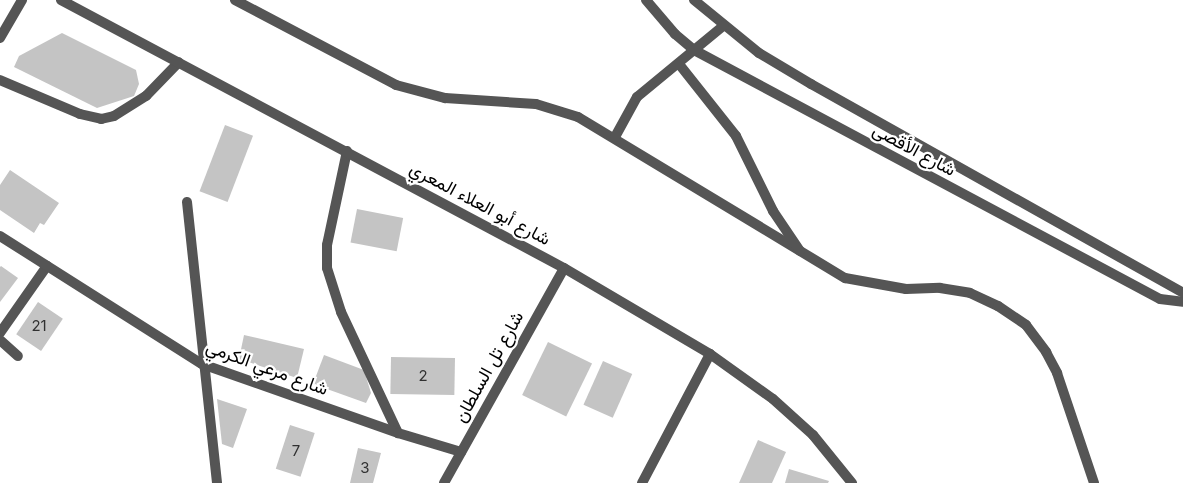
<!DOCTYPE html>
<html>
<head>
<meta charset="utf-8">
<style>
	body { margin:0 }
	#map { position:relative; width:1183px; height:483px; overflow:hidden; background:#fff; font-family:Inter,Vazirmatn,sans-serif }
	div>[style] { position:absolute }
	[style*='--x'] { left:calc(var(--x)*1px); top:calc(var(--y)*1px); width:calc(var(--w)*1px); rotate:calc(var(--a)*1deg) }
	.building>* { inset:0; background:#c4c4c4; transform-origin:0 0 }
	.service>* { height:10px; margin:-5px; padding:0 5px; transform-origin:5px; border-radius:5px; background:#555 }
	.minor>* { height:10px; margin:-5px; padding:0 5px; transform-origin:5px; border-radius:5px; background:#555 }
	.tertiary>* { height:10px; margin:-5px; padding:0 5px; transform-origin:5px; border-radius:5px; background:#555 }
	span { translate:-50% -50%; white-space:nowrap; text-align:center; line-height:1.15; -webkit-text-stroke:4.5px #fff; paint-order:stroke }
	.number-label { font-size:15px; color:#313131 }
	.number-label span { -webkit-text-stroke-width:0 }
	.street-label { font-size:18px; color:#000 }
</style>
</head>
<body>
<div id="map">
	<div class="building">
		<i style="clip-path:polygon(62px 33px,136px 70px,139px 84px,134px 96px,97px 108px,14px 67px,19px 56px)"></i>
		<i style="left:225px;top:125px;width:30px;height:71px;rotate:21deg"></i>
		<i style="clip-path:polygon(10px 170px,59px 203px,44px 225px,40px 223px,34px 233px,0 210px,0 185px)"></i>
		<i style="left:357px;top:209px;width:47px;height:34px;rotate:11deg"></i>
		<i style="clip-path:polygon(1px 266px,18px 278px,0 302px,0 267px)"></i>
		<i style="left:38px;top:302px;width:30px;height:39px;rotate:34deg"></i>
		<i style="clip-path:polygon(244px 335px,304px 349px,297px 378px,239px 359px)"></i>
		<i style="left:548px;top:342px;width:49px;height:59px;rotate:26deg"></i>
		<i style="clip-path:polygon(324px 355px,364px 370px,371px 393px,366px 403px,313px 384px)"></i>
		<i style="left:391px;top:357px;width:64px;height:37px;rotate:1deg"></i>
		<i style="left:603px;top:361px;width:32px;height:48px;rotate:24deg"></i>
		<i style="clip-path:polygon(217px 399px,247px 409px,233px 448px,222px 444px)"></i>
		<i style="left:290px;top:425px;width:26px;height:46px;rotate:18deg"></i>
		<i style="clip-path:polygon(758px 440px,786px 452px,772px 483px,739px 483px)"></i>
		<i style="clip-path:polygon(358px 448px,381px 453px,373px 483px,350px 483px)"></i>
		<i style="clip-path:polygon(789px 469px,829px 481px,828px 483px,785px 483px)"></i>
	</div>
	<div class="service">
		<i style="--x:235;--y:0;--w:182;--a:27.8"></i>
		<i style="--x:396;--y:85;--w:51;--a:14.9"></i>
		<i style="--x:445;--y:98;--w:91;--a:3.8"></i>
		<i style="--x:536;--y:104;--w:44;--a:17.2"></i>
		<i style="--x:578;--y:117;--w:312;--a:31.1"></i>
		<i style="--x:845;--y:278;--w:62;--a:10.2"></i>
		<i style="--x:906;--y:289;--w:34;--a:-2"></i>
		<i style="--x:940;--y:288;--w:30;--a:9"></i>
		<i style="--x:970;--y:293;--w:31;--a:25"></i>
		<i style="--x:998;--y:306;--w:34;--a:34"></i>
		<i style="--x:1026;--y:325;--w:34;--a:53"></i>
		<i style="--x:1046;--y:352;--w:24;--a:62"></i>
		<i style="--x:1057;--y:373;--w:116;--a:71.4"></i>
		<i style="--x:646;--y:0;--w:45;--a:49.5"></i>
		<i style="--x:675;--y:34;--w:25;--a:40"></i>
		<i style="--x:694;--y:50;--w:528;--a:28.12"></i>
		<i style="--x:1160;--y:299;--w:23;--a:7"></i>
		<i style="--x:694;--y:0;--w:84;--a:39.2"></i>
		<i style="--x:759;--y:53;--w:61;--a:30.8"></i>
		<i style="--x:811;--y:84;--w:427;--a:29.3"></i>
		<i style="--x:679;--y:64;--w:92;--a:51.6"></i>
		<i style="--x:736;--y:136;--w:84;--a:63.7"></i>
		<i style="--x:773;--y:211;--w:48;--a:56"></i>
		<i style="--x:615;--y:137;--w:46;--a:-61.2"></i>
		<i style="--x:637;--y:97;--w:112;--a:-39.5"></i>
		<i style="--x:187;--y:202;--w:283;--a:83.9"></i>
		<i style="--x:0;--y:333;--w:82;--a:-55"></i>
		<i style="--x:0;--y:340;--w:24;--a:42"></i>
	</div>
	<div class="minor">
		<i style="--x:0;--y:38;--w:44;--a:-59.9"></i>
		<i style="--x:0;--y:80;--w:87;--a:23"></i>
		<i style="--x:80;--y:114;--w:22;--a:13"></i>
		<i style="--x:101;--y:119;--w:13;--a:-13"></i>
		<i style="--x:114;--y:116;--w:38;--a:-32"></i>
		<i style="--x:146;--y:96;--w:47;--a:-45.9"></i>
		<i style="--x:347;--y:151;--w:96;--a:102"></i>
		<i style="--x:327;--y:245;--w:23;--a:90"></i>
		<i style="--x:327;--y:268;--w:46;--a:72.3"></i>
		<i style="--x:341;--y:312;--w:134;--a:64.8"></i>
		<i style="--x:0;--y:236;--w:239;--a:32.4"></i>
		<i style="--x:202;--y:364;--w:208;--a:19.4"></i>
		<i style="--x:398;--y:433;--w:66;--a:16.8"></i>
		<i style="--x:444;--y:483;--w:246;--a:-60.8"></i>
		<i style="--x:642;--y:483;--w:146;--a:-62.2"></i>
	</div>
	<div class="tertiary">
		<i style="--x:61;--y:0;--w:570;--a:28.05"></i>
		<i style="--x:564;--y:268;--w:169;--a:30.5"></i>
		<i style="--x:710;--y:354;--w:77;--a:35.5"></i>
		<i style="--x:773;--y:399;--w:54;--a:42"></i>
		<i style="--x:813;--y:435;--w:62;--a:50.9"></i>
	</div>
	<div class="number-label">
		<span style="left:39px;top:326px">21</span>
		<span style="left:423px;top:376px">2</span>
		<span style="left:296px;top:451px">7</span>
		<span style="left:365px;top:468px">3</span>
	</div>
	<div class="street-label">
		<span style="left:914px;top:150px;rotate:28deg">شارع الأقصى</span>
		<span style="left:480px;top:204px;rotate:28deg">شارع أبو العلاء المعري</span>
		<span style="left:489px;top:367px;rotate:-61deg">شارع تل السلطان</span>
		<span style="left:267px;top:368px;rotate:20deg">شارع مرعي الكرمي</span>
	</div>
</div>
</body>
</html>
